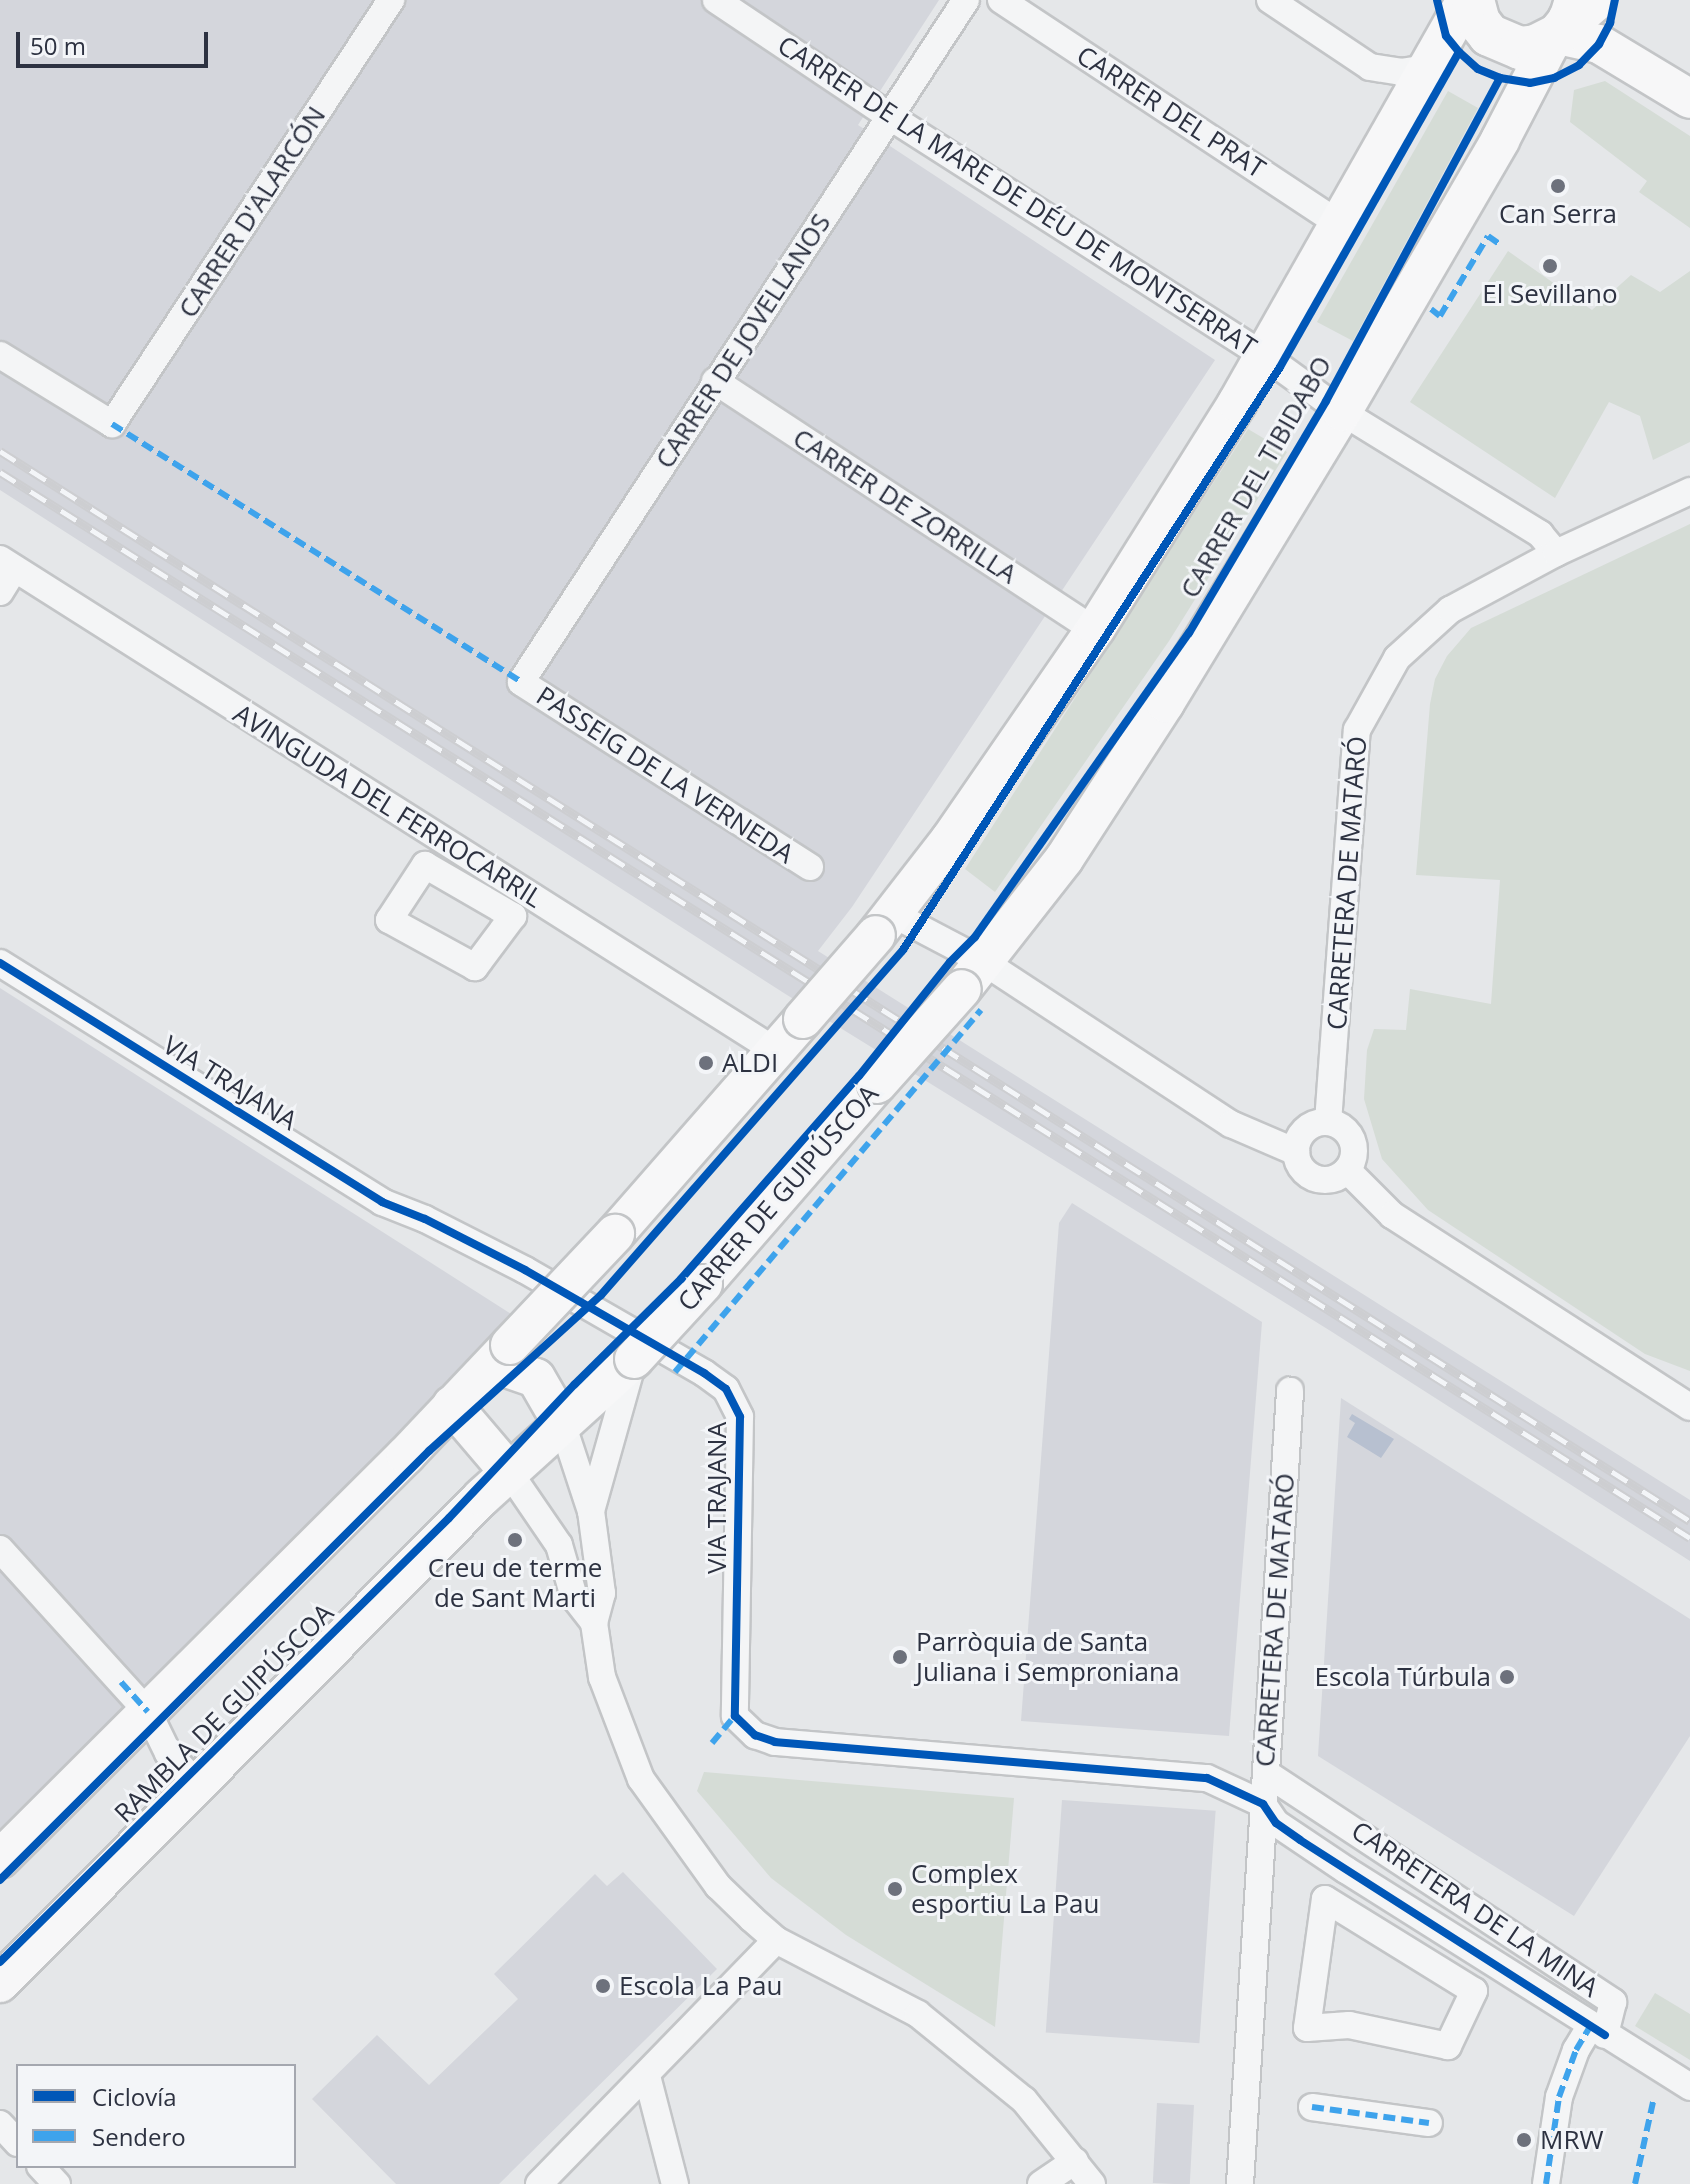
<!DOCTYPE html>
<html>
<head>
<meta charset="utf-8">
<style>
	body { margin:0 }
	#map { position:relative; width:1690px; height:2184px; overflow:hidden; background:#e5e7e9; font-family:"Open Sans",sans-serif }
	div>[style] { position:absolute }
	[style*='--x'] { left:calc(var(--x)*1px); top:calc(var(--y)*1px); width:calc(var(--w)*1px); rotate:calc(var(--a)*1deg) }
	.built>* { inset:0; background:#d4d6dc; transform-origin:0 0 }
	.green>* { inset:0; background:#d5dcd6 }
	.water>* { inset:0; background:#b7c0d0 }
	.roads { filter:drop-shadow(2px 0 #c3c5c7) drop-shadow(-2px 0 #c3c5c7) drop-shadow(0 2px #c3c5c7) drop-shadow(0 -2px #c3c5c7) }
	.street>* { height:26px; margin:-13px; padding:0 13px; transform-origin:13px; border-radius:13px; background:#f4f5f6 }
	.street>.ring { margin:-13px; padding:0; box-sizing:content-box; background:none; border:26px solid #f4f5f6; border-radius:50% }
	.secondary>* { height:38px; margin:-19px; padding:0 19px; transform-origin:19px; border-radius:19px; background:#f7f7f8 }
	.primary>* { height:42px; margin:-21px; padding:0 21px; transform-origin:21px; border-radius:21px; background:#f7f7f8 }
	.highway>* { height:44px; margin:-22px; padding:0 22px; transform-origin:22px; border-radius:22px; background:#f7f7f8 }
	.rail>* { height:9px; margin-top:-4.5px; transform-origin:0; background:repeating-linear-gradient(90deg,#f3f5f8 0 18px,#cdced1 0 36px); box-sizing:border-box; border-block:2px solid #cdced1 }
	.bridges { filter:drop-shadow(2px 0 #c3c5c7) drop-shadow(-2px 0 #c3c5c7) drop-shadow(0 2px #c3c5c7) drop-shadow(0 -2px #c3c5c7) }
	.secondary-bridge>* { height:38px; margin:-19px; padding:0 19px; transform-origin:19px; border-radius:19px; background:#f7f7f8 }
	.quiet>* { height:6px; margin-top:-3px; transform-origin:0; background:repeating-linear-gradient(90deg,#3ea3ec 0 12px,transparent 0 18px) }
	.cycleway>* { height:8px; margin:-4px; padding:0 4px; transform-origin:4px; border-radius:4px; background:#0057b8 }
	.dots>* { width:22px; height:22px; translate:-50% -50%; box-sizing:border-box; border:4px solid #f3f5f8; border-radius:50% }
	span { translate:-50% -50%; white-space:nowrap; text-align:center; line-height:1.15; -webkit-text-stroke:6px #f3f5f8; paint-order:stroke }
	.street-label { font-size:26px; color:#2d3241 }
	.poi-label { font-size:26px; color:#2d3241 }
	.left { translate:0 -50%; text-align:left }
	.right { translate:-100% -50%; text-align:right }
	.legend { position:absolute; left:16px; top:2064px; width:280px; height:104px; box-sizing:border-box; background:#f3f5f8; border:2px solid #a4a7af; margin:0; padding:10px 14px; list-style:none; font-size:24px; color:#2d3241 }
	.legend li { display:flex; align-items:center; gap:16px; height:40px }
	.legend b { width:40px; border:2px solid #a4a7af }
	.scale { position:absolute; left:16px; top:32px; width:192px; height:36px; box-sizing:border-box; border:4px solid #2d3241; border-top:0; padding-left:10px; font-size:24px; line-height:28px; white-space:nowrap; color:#2d3241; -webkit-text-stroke:6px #f3f5f8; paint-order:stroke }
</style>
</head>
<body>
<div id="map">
	<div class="built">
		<i style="clip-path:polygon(0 0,939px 0,858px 125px,1215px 360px,852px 907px,818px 951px,1690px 1500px,1690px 1561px,1329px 1330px,787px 995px,0 490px)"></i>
		<i style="clip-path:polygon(0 988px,516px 1317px,0 1830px)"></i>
		<i style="clip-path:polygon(1072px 1203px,1262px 1322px,1229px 1736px,1021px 1721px,1059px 1223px)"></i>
		<i style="clip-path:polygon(1341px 1398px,1690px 1619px,1690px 1736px,1574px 1916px,1318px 1756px)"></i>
		<i style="left:1062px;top:1800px;width:154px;height:233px;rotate:4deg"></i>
		<i style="clip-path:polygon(623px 1872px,717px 1969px,499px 2184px,396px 2184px,312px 2099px,377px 2035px,429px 2085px,518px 1999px,494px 1974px,595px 1874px,607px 1886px)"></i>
		<i style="left:1157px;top:2103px;width:37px;height:80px;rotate:3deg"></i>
	</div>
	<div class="green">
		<i style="clip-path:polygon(1605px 81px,1690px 136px,1690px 228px,1639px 192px,1647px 181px,1570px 122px,1574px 90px)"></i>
		<i style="clip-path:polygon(1448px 91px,1478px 108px,1353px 341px,1317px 322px)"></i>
		<i style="clip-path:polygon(1508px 251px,1592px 310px,1631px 275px,1660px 292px,1690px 271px,1690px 442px,1653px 460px,1640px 416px,1609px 402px,1555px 498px,1410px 402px)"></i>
		<i style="clip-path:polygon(1248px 429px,1287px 452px,1169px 641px,995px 892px,965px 869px)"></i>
		<i style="clip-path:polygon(1690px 524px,1690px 1371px,1645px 1354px,1428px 1210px,1382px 1159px,1364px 1099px,1367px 1050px,1374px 1029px,1406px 1030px,1410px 989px,1491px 1004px,1500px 880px,1416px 875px,1430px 704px,1435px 679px,1447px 656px,1471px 628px)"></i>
		<i style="clip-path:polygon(704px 1772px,1014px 1798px,995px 2027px,846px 1935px,771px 1878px,697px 1791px)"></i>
		<i style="clip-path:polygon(1655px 1993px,1690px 2014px,1690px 2060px,1635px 2026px)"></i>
	</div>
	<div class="water">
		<i style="clip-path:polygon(1352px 1414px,1394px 1439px,1381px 1458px,1347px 1437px,1355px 1423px,1349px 1419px)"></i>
	</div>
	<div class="roads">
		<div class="street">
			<i style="--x:716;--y:0;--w:208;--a:33.8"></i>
			<i style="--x:889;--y:116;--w:446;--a:32.6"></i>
			<i style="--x:1265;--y:356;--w:95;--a:36"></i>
			<i style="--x:1342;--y:412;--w:233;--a:31.6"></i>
			<i style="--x:1540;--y:534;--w:25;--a:50"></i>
			<i style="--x:1001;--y:0;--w:408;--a:33.5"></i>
			<i style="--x:1270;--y:0;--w:120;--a:33.8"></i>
			<i style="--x:1370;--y:67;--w:30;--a:9"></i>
			<i style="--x:1400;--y:72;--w:29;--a:-8"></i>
			<i style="--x:0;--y:355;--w:132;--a:31.6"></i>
			<i style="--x:112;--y:424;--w:508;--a:-56.65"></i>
			<i style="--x:715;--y:381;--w:453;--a:33.3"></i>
			<i style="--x:0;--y:559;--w:919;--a:32.38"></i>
			<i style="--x:0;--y:592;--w:26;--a:-58"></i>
			<i style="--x:425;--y:865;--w:102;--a:30.1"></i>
			<i style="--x:513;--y:916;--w:64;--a:126.7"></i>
			<i style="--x:475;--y:967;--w:98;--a:-151.3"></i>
			<i style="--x:389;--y:920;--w:66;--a:-56.8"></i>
			<i style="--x:810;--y:867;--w:343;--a:-147.4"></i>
			<i style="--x:521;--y:682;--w:814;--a:-56.88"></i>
			<i style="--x:893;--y:914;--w:103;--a:27.8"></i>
			<i style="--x:984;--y:962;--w:295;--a:33.3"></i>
			<i style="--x:1231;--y:1124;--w:71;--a:23.3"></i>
			<i style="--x:0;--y:963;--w:451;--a:32"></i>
			<i style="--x:382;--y:1202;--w:46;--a:21.6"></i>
			<i style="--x:425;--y:1219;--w:112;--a:27"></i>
			<i style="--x:525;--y:1270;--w:207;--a:29.9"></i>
			<i style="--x:704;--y:1373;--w:27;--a:36"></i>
			<i style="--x:726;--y:1389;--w:31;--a:63"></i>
			<i style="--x:740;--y:1417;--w:299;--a:91"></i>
			<i style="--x:735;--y:1716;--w:28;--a:44"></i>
			<i style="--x:755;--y:1735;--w:21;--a:19"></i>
			<i style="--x:775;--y:1742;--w:433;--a:4.8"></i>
			<i style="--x:1207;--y:1778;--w:62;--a:24.9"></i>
			<i style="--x:1263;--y:1804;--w:23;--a:56"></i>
			<i style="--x:1276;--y:1823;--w:84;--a:33.9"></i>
			<i style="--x:1346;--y:1870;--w:407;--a:32.2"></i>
			<i style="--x:1328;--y:1122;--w:393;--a:-85.8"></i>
			<i style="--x:1357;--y:730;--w:82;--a:-60.9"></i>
			<i style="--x:1397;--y:658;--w:72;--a:-42.2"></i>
			<i style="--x:1450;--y:610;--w:120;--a:-28.3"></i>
			<i style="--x:1556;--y:553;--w:148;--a:-24.8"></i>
			<i class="ring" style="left:1296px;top:1122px;width:32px;height:32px"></i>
			<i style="--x:1347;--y:1170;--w:64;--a:45"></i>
			<i style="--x:1392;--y:1215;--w:354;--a:32.8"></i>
			<i style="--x:562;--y:1423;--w:93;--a:71.8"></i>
			<i style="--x:591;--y:1511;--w:83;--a:82.4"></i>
			<i style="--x:602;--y:1593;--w:31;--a:105"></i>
			<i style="--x:594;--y:1623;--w:55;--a:81.6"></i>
			<i style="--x:602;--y:1677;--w:109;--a:69.1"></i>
			<i style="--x:641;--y:1779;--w:132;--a:54.3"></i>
			<i style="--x:718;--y:1886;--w:47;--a:44.1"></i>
			<i style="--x:752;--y:1919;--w:32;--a:41"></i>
			<i style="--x:776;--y:1940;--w:160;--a:27.5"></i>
			<i style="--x:918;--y:2014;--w:136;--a:39.1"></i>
			<i style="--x:1024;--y:2100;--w:108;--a:51"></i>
			<i style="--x:509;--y:1472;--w:88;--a:55.6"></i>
			<i style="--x:559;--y:1545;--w:54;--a:73.9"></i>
			<i style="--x:574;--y:1597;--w:33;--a:52"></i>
			<i style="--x:591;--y:1511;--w:155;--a:-74.3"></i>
			<i style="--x:0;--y:1549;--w:220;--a:47.8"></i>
			<i style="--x:148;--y:1712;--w:46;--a:64"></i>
			<i style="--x:168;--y:1753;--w:44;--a:46.8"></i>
			<i style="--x:1266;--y:1773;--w:416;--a:33.4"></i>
			<i style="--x:1613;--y:2002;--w:34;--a:104"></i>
			<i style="--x:1325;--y:1899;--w:175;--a:31.7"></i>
			<i style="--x:1474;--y:1991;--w:61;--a:115.3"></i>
			<i style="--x:1448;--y:2046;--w:101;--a:-168"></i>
			<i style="--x:1349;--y:2025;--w:42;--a:175.9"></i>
			<i style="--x:1307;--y:2028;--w:130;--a:-82.1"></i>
			<i style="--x:647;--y:2076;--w:112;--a:75.5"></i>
			<i style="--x:1312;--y:2107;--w:118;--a:7.8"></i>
			<i style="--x:0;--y:2124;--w:26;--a:47"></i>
			<i style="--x:40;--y:2166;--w:25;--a:47"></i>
			<i style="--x:539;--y:2184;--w:340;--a:-45.8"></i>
			<i style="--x:1041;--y:2184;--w:41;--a:-34.1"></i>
			<i style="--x:1240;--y:2184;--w:795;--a:-86.39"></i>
			<i style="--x:1546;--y:2184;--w:88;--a:-81.5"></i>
			<i style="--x:1559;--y:2097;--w:50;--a:-70.1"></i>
			<i style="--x:1576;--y:2050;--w:29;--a:-59"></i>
		</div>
		<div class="secondary">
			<i style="--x:1558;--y:35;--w:42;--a:12.4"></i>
			<i style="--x:1599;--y:44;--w:106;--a:31.1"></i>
			<i style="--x:876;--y:935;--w:119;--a:-52.2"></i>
			<i style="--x:949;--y:841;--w:259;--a:-55.4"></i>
			<i style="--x:1096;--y:628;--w:266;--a:-57.9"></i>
			<i style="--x:1237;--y:403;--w:464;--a:-60.4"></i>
			<i style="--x:962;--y:989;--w:165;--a:-51.9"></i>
			<i style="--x:1064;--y:859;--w:186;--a:-57.1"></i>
			<i style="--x:1165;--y:703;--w:341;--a:-58.7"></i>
			<i style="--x:1342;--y:412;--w:315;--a:-59.8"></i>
			<i style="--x:1500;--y:140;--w:113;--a:-62.5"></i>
			<i style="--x:615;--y:1234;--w:286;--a:-48.8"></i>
			<i style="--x:703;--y:1284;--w:265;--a:-49"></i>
			<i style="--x:495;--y:1364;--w:43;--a:18.9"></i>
			<i style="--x:536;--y:1378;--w:52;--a:60"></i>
			<i style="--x:452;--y:1405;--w:88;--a:49.6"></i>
			<i style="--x:0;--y:1859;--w:573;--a:-44.86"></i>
			<i style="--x:406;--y:1455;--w:151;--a:-46.6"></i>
			<i style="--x:0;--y:1983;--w:684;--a:-45.24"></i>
			<i style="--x:482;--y:1497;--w:205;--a:-42.2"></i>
		</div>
		<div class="primary">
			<i style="--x:1473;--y:0;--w:23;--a:75"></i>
			<i style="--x:1479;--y:22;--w:16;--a:52"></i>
			<i style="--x:1489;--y:35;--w:34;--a:23"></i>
			<i style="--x:1520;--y:48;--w:16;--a:-7"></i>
			<i style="--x:1536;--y:46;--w:25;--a:-27"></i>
			<i style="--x:1558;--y:35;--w:19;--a:-51"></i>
			<i style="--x:1570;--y:20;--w:21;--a:-73"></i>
		</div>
		<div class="highway">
			<i style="--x:1570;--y:20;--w:30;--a:-41"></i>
		</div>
	</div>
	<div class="rail">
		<i style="--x:0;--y:451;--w:2000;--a:32.34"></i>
		<i style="--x:0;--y:472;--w:1998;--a:32.24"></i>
	</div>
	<div class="bridges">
		<div class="secondary-bridge">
			<i style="--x:803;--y:1019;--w:111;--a:-49"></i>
			<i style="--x:877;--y:1084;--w:127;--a:-48.2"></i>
			<i style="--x:510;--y:1345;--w:153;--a:-46.6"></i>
			<i style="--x:634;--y:1359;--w:102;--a:-47.4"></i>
		</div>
	</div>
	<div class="quiet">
		<i style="--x:1431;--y:309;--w:11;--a:38"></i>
		<i style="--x:1440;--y:316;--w:93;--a:-59"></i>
		<i style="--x:1488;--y:236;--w:16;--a:35"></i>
		<i style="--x:112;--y:424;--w:484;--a:32.2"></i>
		<i style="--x:675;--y:1372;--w:474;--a:-49.8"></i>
		<i style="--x:121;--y:1682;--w:40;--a:48"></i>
		<i style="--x:712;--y:1743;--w:35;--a:-50"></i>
		<i style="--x:1312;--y:2107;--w:118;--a:7.8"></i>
		<i style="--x:1546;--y:2184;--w:88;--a:-81.5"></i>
		<i style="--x:1559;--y:2097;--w:50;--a:-70.1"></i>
		<i style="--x:1576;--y:2050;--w:29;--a:-59"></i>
		<i style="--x:1635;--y:2184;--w:84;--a:-77.6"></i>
	</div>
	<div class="cycleway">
		<i style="--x:1437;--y:0;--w:37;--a:76"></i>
		<i style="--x:1446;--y:36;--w:21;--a:51"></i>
		<i style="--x:1459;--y:52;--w:25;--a:42"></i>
		<i style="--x:1478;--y:69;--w:24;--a:22"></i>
		<i style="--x:1500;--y:78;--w:30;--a:9"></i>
		<i style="--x:1530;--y:83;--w:25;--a:-12"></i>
		<i style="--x:1554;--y:78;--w:28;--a:-27"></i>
		<i style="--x:1579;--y:65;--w:29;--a:-46"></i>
		<i style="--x:1599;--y:44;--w:24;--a:-62"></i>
		<i style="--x:1610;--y:23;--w:24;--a:-78"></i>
		<i style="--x:0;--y:963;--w:451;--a:32"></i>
		<i style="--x:382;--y:1202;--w:46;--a:21.6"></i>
		<i style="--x:425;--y:1219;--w:112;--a:27"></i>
		<i style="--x:525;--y:1270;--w:207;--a:29.9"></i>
		<i style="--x:704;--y:1373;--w:27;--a:36"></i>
		<i style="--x:726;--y:1389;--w:31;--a:63"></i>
		<i style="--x:740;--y:1417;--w:299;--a:91"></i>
		<i style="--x:735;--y:1716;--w:28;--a:44"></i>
		<i style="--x:755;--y:1735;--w:21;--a:19"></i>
		<i style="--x:775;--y:1742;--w:433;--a:4.8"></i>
		<i style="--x:1207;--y:1778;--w:62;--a:24.9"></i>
		<i style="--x:1263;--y:1804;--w:23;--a:56"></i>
		<i style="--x:1276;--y:1823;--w:29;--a:35"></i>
		<i style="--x:1300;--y:1840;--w:362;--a:32.6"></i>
		<i style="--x:0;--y:1880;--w:607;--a:-45"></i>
		<i style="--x:429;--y:1451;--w:232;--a:-42.2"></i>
		<i style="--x:601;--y:1295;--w:459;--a:-48.8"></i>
		<i style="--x:903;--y:950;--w:694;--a:-57.11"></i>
		<i style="--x:1280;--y:367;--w:362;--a:-60.4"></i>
		<i style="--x:0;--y:1962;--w:631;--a:-44.68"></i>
		<i style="--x:449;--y:1518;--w:184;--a:-46.8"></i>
		<i style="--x:575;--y:1384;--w:149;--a:-44.7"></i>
		<i style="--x:681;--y:1279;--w:270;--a:-48.8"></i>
		<i style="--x:859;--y:1076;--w:146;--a:-51.4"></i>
		<i style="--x:950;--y:962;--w:35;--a:-45"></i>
		<i style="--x:975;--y:937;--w:372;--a:-54.9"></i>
		<i style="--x:1189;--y:633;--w:269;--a:-59.4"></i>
		<i style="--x:1326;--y:401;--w:367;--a:-61.7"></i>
	</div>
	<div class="dots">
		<i style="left:1558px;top:186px;background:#6d717c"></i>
		<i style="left:1550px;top:266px;background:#6d717c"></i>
		<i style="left:706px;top:1063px;background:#6d717c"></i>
		<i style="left:515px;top:1540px;background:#6d717c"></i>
		<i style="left:900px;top:1657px;background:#6d717c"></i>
		<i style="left:1507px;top:1677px;background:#6d717c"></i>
		<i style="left:895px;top:1889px;background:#6d717c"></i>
		<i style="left:603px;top:1986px;background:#6d717c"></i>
		<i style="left:1524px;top:2140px;background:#6d717c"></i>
	</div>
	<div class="street-label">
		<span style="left:1171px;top:112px;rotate:33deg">CARRER DEL PRAT</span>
		<span style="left:1017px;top:196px;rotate:33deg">CARRER DE LA MARE DE DÉU DE MONTSERRAT</span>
		<span style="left:252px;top:212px;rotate:-57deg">CARRER D'ALARCÓN</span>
		<span style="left:743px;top:341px;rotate:-57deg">CARRER DE JOVELLANOS</span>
		<span style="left:1256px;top:477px;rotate:-60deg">CARRER DEL TIBIDABO</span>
		<span style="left:905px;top:506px;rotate:33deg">CARRER DE ZORRILLA</span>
		<span style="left:665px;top:775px;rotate:33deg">PASSEIG DE LA VERNEDA</span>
		<span style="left:388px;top:806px;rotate:32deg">AVINGUDA DEL FERROCARRIL</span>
		<span style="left:1347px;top:883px;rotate:-86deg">CARRETERA DE MATARÓ</span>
		<span style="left:230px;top:1083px;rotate:32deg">VIA TRAJANA</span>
		<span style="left:778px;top:1198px;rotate:-49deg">CARRER DE GUIPÚSCOA</span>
		<span style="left:717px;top:1498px;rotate:-90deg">VIA TRAJANA</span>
		<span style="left:1275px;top:1620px;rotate:-86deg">CARRETERA DE MATARÓ</span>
		<span style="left:224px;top:1713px;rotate:-45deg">RAMBLA DE GUIPÚSCOA</span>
		<span style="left:1475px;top:1909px;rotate:34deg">CARRETERA DE LA MINA</span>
	</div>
	<div class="poi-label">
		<span style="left:1558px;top:214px">Can Serra</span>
		<span style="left:1550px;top:294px">El Sevillano</span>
		<span class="left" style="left:722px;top:1063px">ALDI</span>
		<span style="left:515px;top:1583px">Creu de terme<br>de Sant Marti</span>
		<span class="left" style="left:916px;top:1657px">Parròquia de Santa<br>Juliana i Semproniana</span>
		<span class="right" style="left:1491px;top:1677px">Escola Túrbula</span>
		<span class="left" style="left:911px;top:1889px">Complex<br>esportiu La Pau</span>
		<span class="left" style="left:619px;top:1986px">Escola La Pau</span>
		<span class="left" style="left:1540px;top:2140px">MRW</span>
	</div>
	<ul class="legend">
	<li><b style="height:10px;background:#0057b8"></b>Ciclovía</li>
	<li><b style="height:10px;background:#3ea3ec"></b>Sendero</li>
	</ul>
	<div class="scale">50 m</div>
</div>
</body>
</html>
